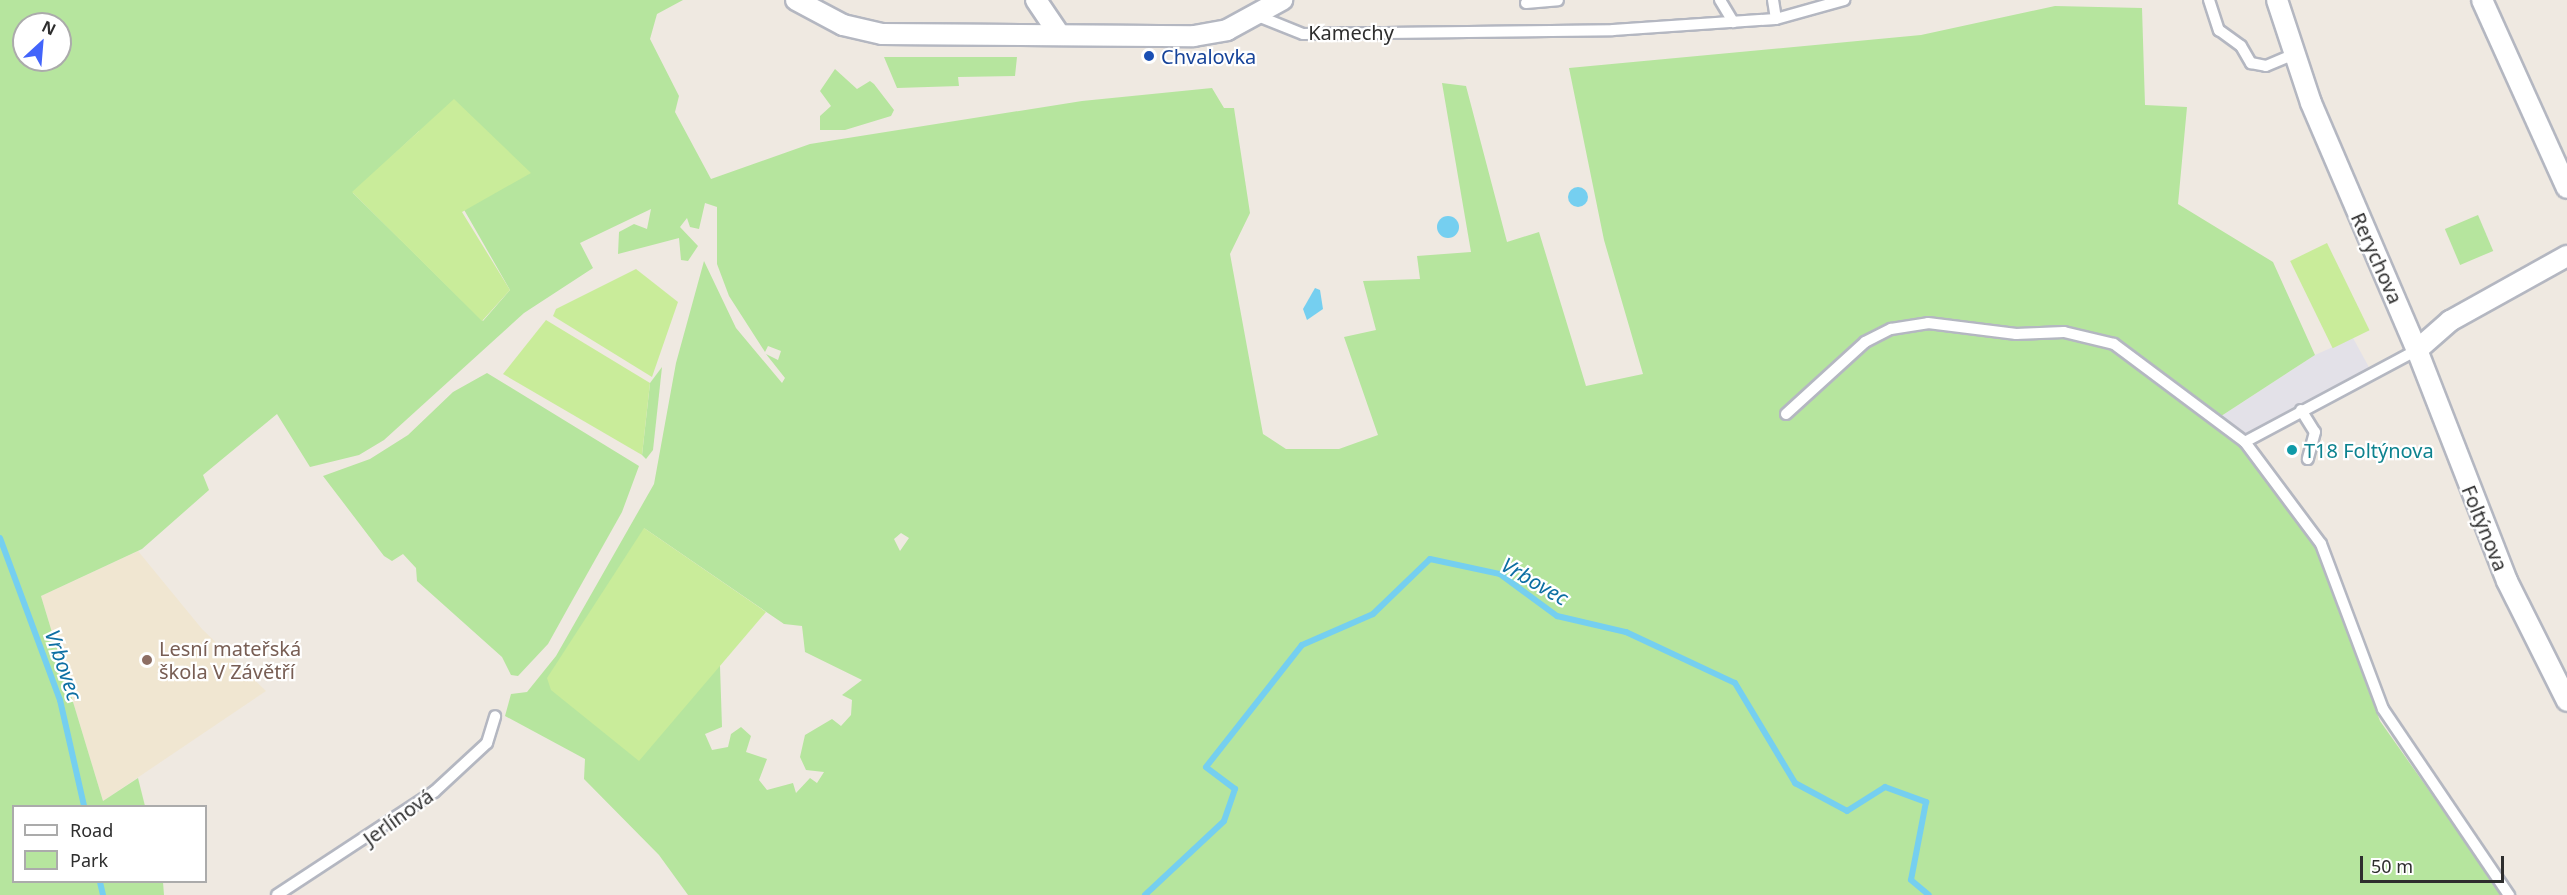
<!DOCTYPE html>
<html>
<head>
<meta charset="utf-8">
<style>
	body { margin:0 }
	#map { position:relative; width:2567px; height:895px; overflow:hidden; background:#efe9e1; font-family:"Noto Sans",sans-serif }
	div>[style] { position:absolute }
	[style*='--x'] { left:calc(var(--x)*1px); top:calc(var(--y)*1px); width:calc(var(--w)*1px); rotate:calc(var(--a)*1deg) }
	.industrial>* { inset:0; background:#e3e1e8 }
	.education>* { inset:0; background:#f0e6d1 }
	.green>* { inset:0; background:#b6e59e; transform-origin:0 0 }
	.pitch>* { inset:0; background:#c9ec9a; transform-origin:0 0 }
	.water>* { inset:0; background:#75cff0 }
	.round { border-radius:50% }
	.stream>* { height:6px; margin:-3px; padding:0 3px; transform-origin:3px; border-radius:3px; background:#75cff0 }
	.roads { filter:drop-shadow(2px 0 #b4b7c1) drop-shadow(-2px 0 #b4b7c1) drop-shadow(0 2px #b4b7c1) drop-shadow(0 -2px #b4b7c1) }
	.service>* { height:10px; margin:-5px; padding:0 5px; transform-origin:5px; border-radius:5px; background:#fff }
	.minor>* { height:20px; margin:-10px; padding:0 10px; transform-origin:10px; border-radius:10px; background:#fff }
	.dots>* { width:16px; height:16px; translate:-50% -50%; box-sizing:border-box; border:3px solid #fff; border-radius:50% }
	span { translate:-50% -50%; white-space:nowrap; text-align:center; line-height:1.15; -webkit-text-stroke:4.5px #fff; paint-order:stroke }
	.street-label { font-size:20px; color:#2e2e2e }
	.transit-label { font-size:20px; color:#164399 }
	.left { translate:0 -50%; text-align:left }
	.culture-label { font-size:20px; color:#0d838f }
	.education-label { font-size:20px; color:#785e54 }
	.water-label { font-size:21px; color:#0d6fa3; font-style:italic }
	.legend { position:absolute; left:12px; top:805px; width:195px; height:78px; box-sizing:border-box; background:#fff; border:2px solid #ababab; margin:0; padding:8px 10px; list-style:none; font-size:18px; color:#2e2e2e }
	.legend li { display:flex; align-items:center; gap:12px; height:30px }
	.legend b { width:30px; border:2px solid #ababab }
	.north { position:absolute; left:12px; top:12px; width:60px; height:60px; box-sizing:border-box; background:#fff; border:2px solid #ababab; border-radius:50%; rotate:26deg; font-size:16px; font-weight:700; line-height:24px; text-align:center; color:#2e2e2e }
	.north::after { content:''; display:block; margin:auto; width:21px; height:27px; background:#4264fb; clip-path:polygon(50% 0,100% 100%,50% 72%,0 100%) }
	.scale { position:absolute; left:2360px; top:856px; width:144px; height:27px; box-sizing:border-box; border:3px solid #2e2e2e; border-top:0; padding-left:8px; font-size:18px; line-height:21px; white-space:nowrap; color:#2e2e2e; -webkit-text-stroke:4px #fff; paint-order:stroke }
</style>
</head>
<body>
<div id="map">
	<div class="industrial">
		<i style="clip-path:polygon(2353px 338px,2376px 380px,2243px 450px,2212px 422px,2315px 355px)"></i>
	</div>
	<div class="education">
		<i style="clip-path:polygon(138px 551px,202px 629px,266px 691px,103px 801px,41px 596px)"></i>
	</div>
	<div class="green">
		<i style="clip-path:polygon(evenodd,0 0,683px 0,657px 14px,650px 39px,679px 96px,675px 112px,711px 179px,810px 144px,1082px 101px,1212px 88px,1224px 108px,1234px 108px,1250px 213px,1230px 254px,1263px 434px,1286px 449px,1339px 449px,1378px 435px,1344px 337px,1376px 330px,1363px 281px,1420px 279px,1417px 256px,1471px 252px,1442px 83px,1466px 86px,1507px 242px,1539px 232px,1586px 386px,1643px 374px,1604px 240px,1569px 68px,1921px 35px,2055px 6px,2142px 8px,2145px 105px,2187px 107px,2178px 204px,2273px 262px,2315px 355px,2212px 422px,2243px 450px,2313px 538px,2380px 721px,2503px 895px,688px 895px,659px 855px,584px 779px,585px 759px,505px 716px,511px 694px,527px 692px,556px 656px,654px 484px,676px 363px,704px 261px,736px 328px,782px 383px,785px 378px,766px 354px,778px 360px,781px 351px,768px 346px,765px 352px,729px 296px,717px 264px,717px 207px,705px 203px,699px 229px,690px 227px,687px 218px,680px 227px,698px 246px,688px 261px,681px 260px,679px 238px,618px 254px,619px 232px,634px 224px,647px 229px,651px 209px,580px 243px,593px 268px,524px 313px,384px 440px,359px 455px,310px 467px,277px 414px,203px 475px,209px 490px,142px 549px,41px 596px,103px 801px,138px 778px,145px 806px,14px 806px,14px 882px,163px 882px,164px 895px,0 895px,0 0,24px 24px,60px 24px,60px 60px,24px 60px,24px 24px,0 0,419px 131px,510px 290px,483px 321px,353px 193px,419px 131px,0 0,644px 528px,784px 624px,802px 626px,805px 652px,862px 680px,842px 695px,852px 700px,851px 715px,841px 726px,832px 719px,805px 735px,800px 757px,806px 770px,824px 772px,817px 783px,810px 778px,796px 793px,793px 783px,767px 790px,759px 780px,767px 759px,746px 752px,751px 736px,741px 727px,731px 734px,728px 747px,712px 750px,705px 734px,722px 727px,720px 666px,644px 528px,0 0,901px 533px,909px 538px,900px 551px,894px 539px,901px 533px)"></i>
		<i style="clip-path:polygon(884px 57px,1017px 57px,1015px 76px,958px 77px,959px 86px,897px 88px)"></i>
		<i style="clip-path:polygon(835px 69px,857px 89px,870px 81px,874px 84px,894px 110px,891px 116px,845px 130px,820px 130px,820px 116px,831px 106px,820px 91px)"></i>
		<i style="left:2478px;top:215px;width:39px;height:36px;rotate:67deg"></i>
		<i style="clip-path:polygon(662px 367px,653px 450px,646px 459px,642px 455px,650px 383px)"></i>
		<i style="clip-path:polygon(487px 373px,639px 466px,622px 512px,568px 608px,548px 644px,518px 676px,511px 675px,502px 657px,417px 581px,416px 568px,403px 554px,392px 561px,384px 556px,323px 476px,370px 459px,408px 435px,453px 392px)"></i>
	</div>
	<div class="pitch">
		<i style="clip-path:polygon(454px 99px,531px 173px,462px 212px,510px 290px,482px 321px,352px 192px)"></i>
		<i style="left:2327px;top:243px;width:97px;height:41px;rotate:64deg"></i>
		<i style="clip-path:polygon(636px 269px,678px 302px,652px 377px,553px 316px,556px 309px)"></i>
		<i style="clip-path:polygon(546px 320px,650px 383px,642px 455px,503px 374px)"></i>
		<i style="clip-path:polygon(644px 528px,766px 612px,639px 761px,551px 690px,547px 678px)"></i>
	</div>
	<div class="water">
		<i class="round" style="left:1568px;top:187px;width:20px;height:20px"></i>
		<i class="round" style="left:1437px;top:216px;width:22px;height:22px"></i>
		<i style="clip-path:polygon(1315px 288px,1320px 290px,1323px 309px,1307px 320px,1303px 309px)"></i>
	</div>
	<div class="stream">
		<i style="--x:0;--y:538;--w:173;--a:69.7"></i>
		<i style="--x:60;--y:700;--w:109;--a:77.2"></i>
		<i style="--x:100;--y:882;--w:13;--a:77"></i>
		<i style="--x:1145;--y:895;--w:108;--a:-43.1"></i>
		<i style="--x:1224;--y:821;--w:34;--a:-71"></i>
		<i style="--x:1235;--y:789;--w:36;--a:-143"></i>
		<i style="--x:1206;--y:767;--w:155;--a:-51.8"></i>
		<i style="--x:1302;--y:645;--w:77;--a:-23.6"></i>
		<i style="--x:1373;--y:614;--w:79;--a:-44"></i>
		<i style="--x:1430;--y:559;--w:72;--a:12.1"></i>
		<i style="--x:1500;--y:574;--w:71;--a:36.4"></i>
		<i style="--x:1557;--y:616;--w:71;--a:13.1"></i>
		<i style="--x:1626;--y:632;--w:120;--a:25.1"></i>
		<i style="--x:1735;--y:683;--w:117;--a:59"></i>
		<i style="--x:1795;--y:783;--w:59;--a:28.3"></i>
		<i style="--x:1847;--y:811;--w:45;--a:-32.3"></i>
		<i style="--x:1885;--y:787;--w:44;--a:20.1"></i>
		<i style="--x:1926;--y:802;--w:79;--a:100.9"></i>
		<i style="--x:1911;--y:880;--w:23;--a:40"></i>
	</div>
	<div class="roads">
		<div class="service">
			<i style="--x:1720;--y:0;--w:26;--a:59"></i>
			<i style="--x:1773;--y:0;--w:19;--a:81"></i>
			<i style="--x:2209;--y:0;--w:32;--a:72"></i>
			<i style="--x:2219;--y:30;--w:27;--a:36"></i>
			<i style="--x:2241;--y:46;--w:20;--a:60"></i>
			<i style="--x:2251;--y:63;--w:15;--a:11"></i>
			<i style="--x:2266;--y:66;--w:30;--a:-23"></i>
			<i style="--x:1526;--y:3;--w:32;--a:-5"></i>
			<i style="--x:1258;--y:16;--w:48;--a:21.8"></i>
			<i style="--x:1303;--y:34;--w:310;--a:-0.7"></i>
			<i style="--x:1613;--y:30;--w:163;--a:-3.9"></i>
			<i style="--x:1776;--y:19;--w:71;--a:-15.6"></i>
			<i style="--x:2417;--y:350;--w:195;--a:151.9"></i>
			<i style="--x:2245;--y:442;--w:127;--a:53.3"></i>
			<i style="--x:2321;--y:544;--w:176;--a:69.4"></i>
			<i style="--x:2383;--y:709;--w:225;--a:55.9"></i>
			<i style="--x:2301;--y:410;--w:26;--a:58"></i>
			<i style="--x:2315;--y:432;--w:28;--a:105"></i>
			<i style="--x:1786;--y:414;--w:107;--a:-42.3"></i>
			<i style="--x:1865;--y:342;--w:29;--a:-27"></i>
			<i style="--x:1891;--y:329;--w:37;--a:-9"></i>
			<i style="--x:1928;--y:323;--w:89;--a:7.1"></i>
			<i style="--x:2016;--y:334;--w:48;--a:-2.4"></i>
			<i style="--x:2064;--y:332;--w:51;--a:13.5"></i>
			<i style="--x:2114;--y:344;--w:164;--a:36.8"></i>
			<i style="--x:277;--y:895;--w:188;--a:-33.3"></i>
			<i style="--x:434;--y:792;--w:72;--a:-42.8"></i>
			<i style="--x:487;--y:743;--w:28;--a:-73"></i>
		</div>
		<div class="minor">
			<i style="--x:796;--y:0;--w:53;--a:28"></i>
			<i style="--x:843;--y:25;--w:40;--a:13"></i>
			<i style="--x:882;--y:34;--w:312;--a:0.4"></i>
			<i style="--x:1194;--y:36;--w:34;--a:-10"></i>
			<i style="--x:1227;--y:30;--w:63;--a:-28.6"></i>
			<i style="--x:1036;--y:0;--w:40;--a:56"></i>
			<i style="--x:2277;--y:0;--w:108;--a:71.7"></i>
			<i style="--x:2311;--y:103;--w:269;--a:66.8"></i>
			<i style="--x:2417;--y:350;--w:248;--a:68.7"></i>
			<i style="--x:2507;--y:581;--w:134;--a:63.4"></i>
			<i style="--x:2482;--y:0;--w:206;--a:65.7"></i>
			<i style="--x:2417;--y:350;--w:44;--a:-41.3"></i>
			<i style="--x:2450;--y:321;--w:134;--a:-29.1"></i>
		</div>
	</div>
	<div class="dots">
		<i style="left:1149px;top:56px;background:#1a4fb4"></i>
		<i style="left:2292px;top:450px;background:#0f9aa8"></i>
		<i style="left:147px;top:660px;background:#8d6e63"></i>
	</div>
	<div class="street-label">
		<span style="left:1351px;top:32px">Kamechy</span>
		<span style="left:2377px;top:258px;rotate:66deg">Rerychova</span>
		<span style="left:2485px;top:528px;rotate:68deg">Foltýnova</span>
		<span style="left:398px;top:817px;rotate:-36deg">Jerlínová</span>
	</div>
	<div class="transit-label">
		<span class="left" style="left:1161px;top:56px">Chvalovka</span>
	</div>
	<div class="culture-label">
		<span class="left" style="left:2304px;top:450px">T18 Foltýnova</span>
	</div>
	<div class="education-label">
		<span class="left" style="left:159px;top:660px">Lesní mateřská<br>škola V Závětří</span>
	</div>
	<div class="water-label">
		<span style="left:1535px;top:581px;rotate:30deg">Vrbovec</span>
		<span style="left:64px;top:665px;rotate:71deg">Vrbovec</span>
	</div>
	<ul class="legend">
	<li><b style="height:8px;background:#fff"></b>Road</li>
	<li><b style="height:16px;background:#b6e59e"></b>Park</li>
	</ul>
	<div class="north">N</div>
	<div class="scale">50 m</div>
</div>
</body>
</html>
